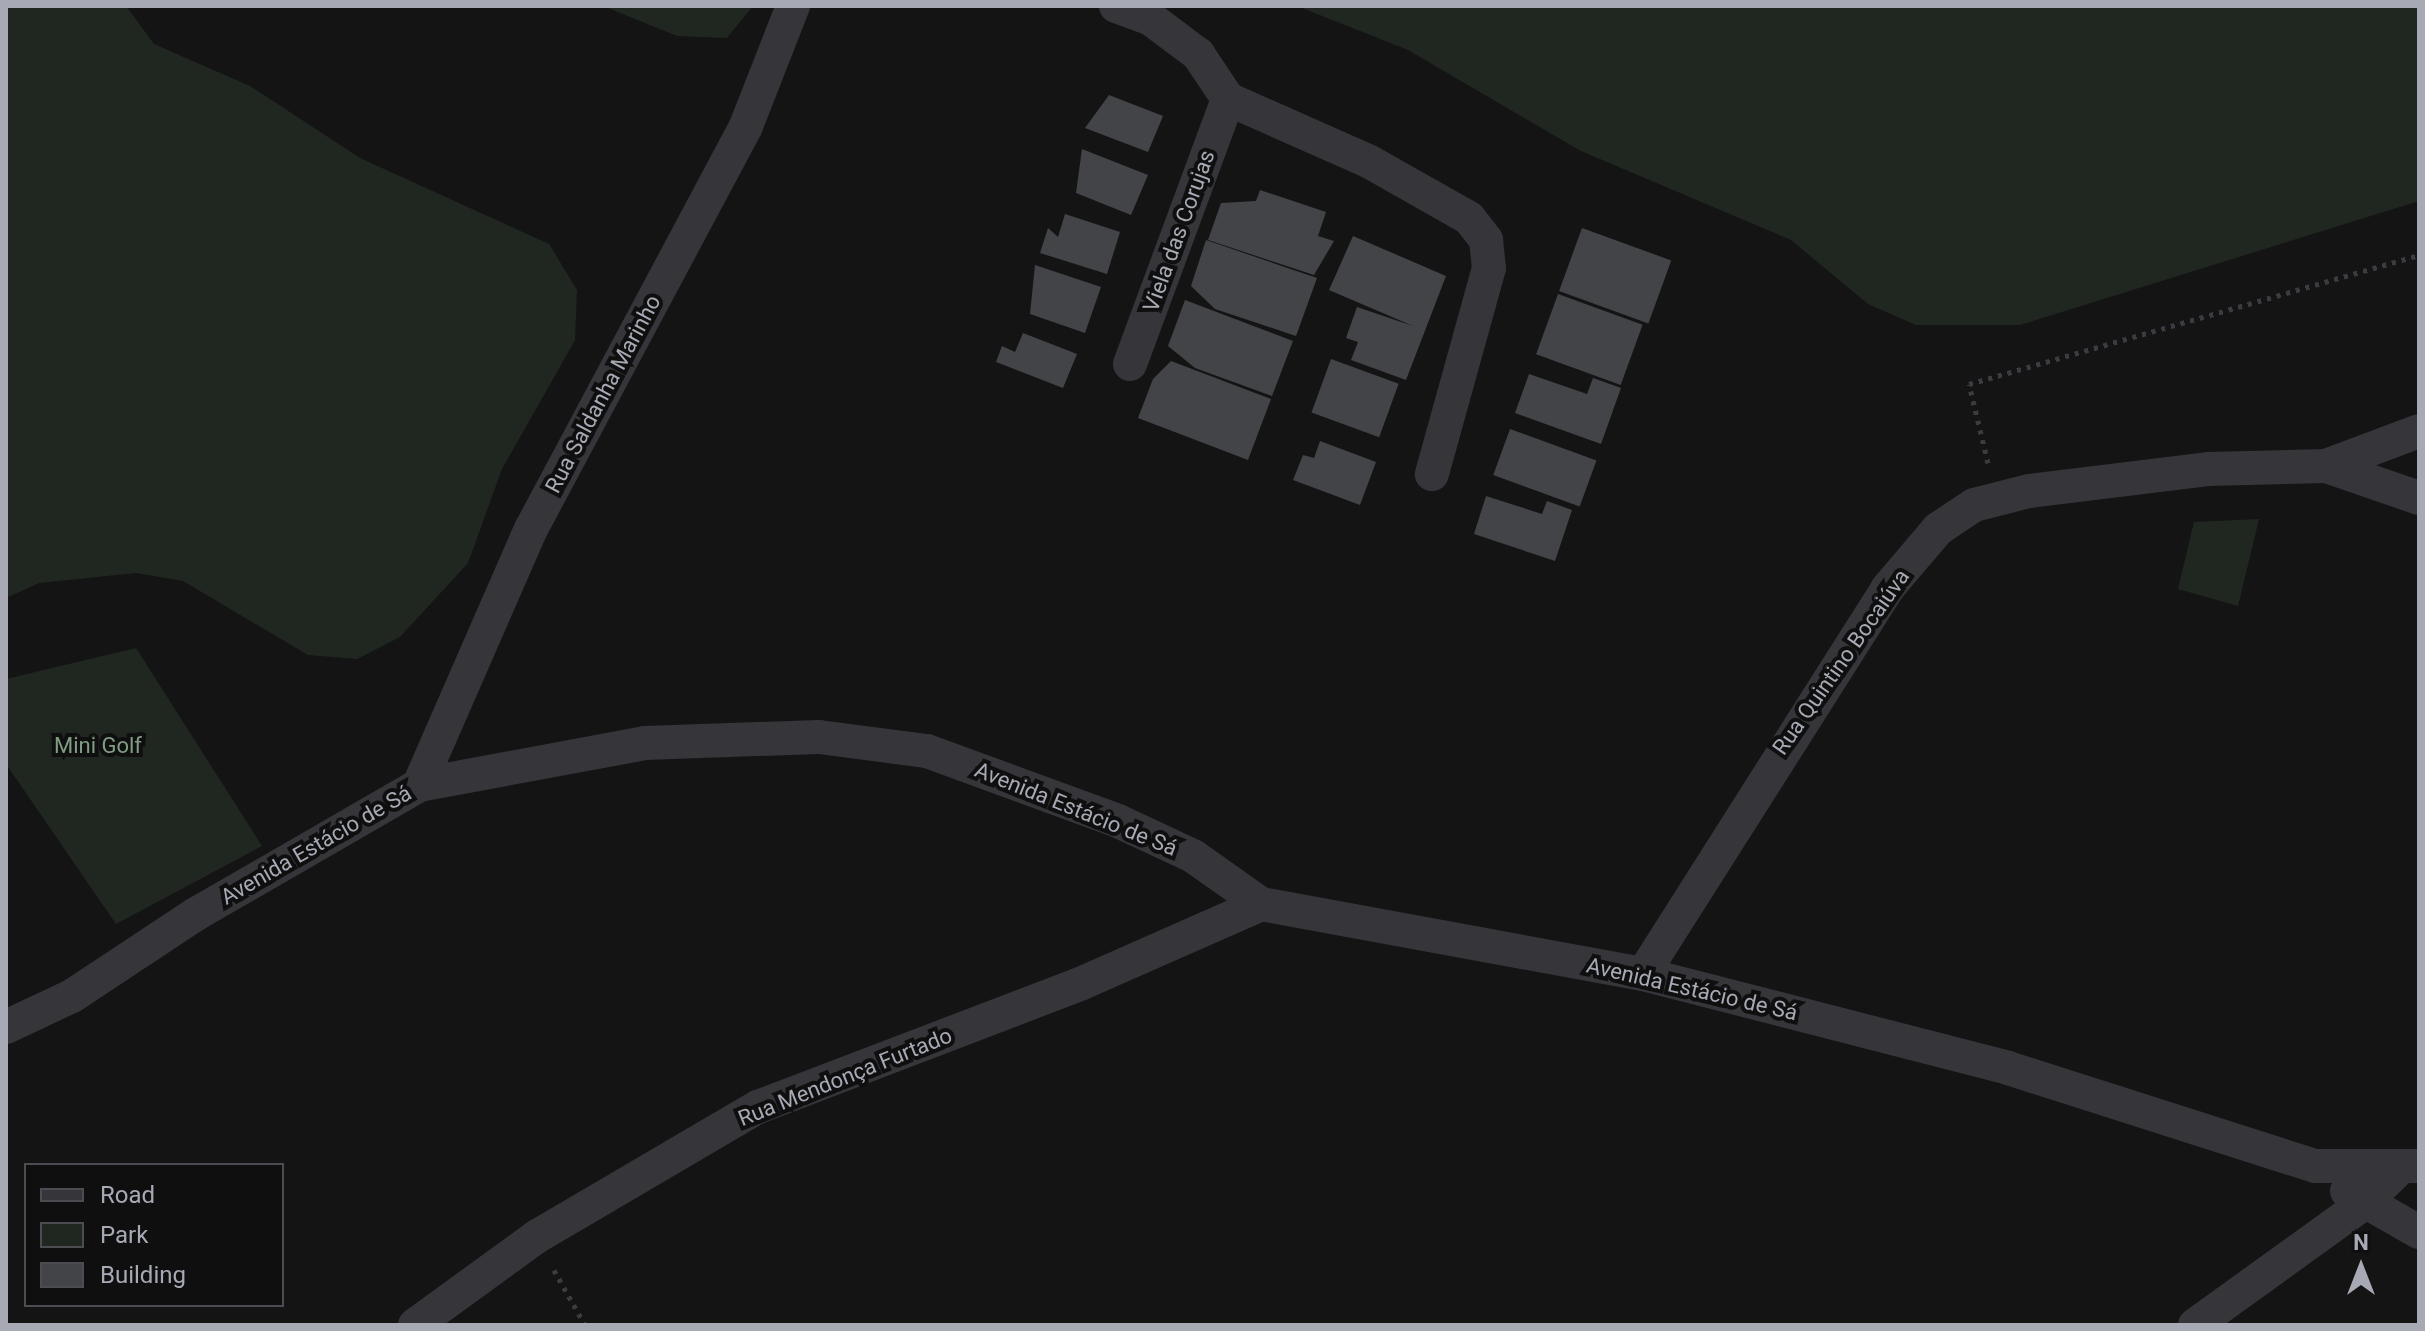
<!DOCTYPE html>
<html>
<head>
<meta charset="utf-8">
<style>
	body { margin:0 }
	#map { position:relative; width:2425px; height:1331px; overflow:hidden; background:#141415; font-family:Roboto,sans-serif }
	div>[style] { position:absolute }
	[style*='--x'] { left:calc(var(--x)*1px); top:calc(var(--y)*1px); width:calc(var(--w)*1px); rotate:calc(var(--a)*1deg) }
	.green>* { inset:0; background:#202721 }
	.building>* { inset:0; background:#434448; transform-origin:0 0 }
	.path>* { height:5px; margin-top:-2.5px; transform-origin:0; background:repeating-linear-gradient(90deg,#3b3c41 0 4px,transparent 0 10px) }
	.minor>* { height:34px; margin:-17px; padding:0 17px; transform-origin:17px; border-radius:17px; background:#35353a }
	span { translate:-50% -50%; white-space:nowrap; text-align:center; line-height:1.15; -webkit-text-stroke:8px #0f0f10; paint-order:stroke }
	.street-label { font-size:22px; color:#a7aab4 }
	.park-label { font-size:22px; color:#809d84 }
	.frame { position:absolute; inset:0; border:8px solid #a7aab4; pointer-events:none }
	.legend { position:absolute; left:24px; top:1163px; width:260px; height:144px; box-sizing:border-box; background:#0f0f10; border:2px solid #4c4d52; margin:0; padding:10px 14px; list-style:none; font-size:24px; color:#a7aab4 }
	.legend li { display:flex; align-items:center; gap:16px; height:40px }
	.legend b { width:40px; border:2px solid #4c4d52 }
	.north { position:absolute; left:2321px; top:1227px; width:80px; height:80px; -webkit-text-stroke:6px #0f0f10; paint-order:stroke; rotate:0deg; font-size:22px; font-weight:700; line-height:32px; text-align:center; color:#a7aab4 }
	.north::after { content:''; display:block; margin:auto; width:28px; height:36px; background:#a7aab4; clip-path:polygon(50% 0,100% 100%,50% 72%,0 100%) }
</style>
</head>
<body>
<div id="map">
	<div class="green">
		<i style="clip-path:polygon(6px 6px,126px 6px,154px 44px,250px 86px,360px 158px,549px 244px,577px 290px,575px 340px,502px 469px,468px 563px,400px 637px,357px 659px,308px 655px,183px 581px,136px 573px,39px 583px,6px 598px)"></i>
		<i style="clip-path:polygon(603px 6px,753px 6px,727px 38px,677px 36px)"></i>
		<i style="clip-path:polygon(1297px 6px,2419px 6px,2419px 201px,2020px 325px,1916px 325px,1868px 304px,1791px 240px,1581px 151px,1408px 50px)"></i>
		<i style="clip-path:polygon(2259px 519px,2238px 606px,2178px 589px,2194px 522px)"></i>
		<i style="clip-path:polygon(136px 648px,262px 846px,116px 924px,6px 764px,6px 679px)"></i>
	</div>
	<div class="building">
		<i style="clip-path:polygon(1109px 95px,1163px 116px,1148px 152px,1085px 128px)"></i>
		<i style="clip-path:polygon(1082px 149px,1148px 175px,1131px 215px,1076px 193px)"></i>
		<i style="clip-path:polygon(1260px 190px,1326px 212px,1318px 236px,1334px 241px,1314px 275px,1208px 240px,1221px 203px,1256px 201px)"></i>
		<i style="clip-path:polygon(1065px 214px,1120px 232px,1107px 274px,1040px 253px,1048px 228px,1058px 237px)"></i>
		<i style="left:1582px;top:228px;width:95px;height:67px;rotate:20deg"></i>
		<i style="clip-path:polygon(1353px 236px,1446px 276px,1406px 380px,1351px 360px,1358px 342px,1346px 338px,1357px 307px,1413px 326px,1329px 290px)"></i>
		<i style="clip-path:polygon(1206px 240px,1317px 278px,1296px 336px,1215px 309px,1191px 286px)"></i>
		<i style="clip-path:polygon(1035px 265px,1101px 287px,1085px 333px,1030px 314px)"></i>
		<i style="left:1558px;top:294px;width:90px;height:64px;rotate:20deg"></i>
		<i style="clip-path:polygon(1185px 300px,1293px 341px,1272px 396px,1195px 368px,1168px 346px)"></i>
		<i style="clip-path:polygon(1023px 333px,1077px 354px,1063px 388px,996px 362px,1002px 346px,1015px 352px)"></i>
		<i style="left:1331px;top:359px;width:72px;height:57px;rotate:20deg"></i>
		<i style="clip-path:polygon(1171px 361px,1271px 399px,1248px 460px,1138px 418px,1153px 379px)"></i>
		<i style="clip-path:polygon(1529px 374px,1587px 394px,1593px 378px,1621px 388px,1601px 444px,1515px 413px)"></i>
		<i style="left:1510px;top:429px;width:92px;height:49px;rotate:20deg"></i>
		<i style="clip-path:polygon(1320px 441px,1376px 462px,1360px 505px,1293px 480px,1303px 455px,1314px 458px)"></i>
		<i style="clip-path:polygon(1486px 496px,1542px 514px,1547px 501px,1572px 510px,1555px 561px,1474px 534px)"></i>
	</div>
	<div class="path">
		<i style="--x:1988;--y:463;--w:81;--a:-103.5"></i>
		<i style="--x:1969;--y:384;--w:468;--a:-16"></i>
		<i style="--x:554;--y:1270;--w:63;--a:60.6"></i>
	</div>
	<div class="minor">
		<i style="--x:1116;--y:6;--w:37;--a:20"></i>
		<i style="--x:1151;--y:19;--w:59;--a:36.7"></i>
		<i style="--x:1198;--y:54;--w:54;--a:56.3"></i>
		<i style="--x:1228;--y:99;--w:155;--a:23.9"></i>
		<i style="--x:1370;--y:162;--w:114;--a:29.5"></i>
		<i style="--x:1469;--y:218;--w:28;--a:52"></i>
		<i style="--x:1486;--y:240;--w:28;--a:84"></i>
		<i style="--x:1489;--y:268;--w:214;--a:105.5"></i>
		<i style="--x:1130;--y:364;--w:283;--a:-69.7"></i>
		<i style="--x:2326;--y:466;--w:98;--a:19"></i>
		<i style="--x:419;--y:785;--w:279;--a:-66.4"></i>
		<i style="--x:531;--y:529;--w:457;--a:-61.9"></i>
		<i style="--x:746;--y:126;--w:129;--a:-68.6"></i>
		<i style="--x:1643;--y:974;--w:456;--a:-57.6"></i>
		<i style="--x:1887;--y:589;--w:79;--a:-49.6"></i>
		<i style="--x:1938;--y:529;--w:43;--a:-33.7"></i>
		<i style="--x:1974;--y:505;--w:57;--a:-14.3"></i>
		<i style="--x:2029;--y:491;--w:180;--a:-7"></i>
		<i style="--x:2208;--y:469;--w:118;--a:-1.5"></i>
		<i style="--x:2326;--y:466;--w:99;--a:-20.6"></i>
		<i style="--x:6;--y:1027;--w:73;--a:-25.2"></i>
		<i style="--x:72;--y:996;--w:149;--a:-33.5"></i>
		<i style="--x:196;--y:914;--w:258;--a:-30"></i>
		<i style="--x:419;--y:785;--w:230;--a:-10.5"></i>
		<i style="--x:645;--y:743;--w:174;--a:-2"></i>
		<i style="--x:819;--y:737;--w:109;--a:7.4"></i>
		<i style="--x:927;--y:751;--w:203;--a:20.1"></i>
		<i style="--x:1118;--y:821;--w:83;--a:25"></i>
		<i style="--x:1193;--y:856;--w:83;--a:35.2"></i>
		<i style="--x:1261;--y:904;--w:388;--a:10.4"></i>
		<i style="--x:1643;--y:974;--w:377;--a:14.4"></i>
		<i style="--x:2008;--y:1068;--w:322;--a:17.7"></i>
		<i style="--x:2315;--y:1166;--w:104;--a:0"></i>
		<i style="--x:2347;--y:1191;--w:83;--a:29.7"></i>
		<i style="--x:415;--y:1325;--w:150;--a:-36"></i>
		<i style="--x:536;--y:1237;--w:257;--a:-30.4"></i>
		<i style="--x:758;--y:1107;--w:345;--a:-20.9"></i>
		<i style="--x:1080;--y:984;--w:198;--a:-23.8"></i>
		<i style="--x:2195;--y:1325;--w:207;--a:-35.8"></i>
		<i style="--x:2363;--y:1204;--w:53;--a:-44.2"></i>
	</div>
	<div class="street-label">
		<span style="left:1179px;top:231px;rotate:-70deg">Viela das Corujas</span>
		<span style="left:603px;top:394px;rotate:-62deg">Rua Saldanha Marinho</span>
		<span style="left:1841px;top:662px;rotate:-55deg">Rua Quintino Bocaiúva</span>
		<span style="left:1076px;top:809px;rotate:22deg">Avenida Estácio de Sá</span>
		<span style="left:316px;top:845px;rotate:-30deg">Avenida Estácio de Sá</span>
		<span style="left:1692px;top:989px;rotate:13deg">Avenida Estácio de Sá</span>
		<span style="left:845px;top:1077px;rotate:-22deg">Rua Mendonça Furtado</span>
	</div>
	<div class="park-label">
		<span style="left:98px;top:746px">Mini Golf</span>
	</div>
	<div class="frame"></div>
	<ul class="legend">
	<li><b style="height:10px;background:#35353a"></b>Road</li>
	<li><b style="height:22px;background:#202721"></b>Park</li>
	<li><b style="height:22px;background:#434448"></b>Building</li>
	</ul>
	<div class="north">N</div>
</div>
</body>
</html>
